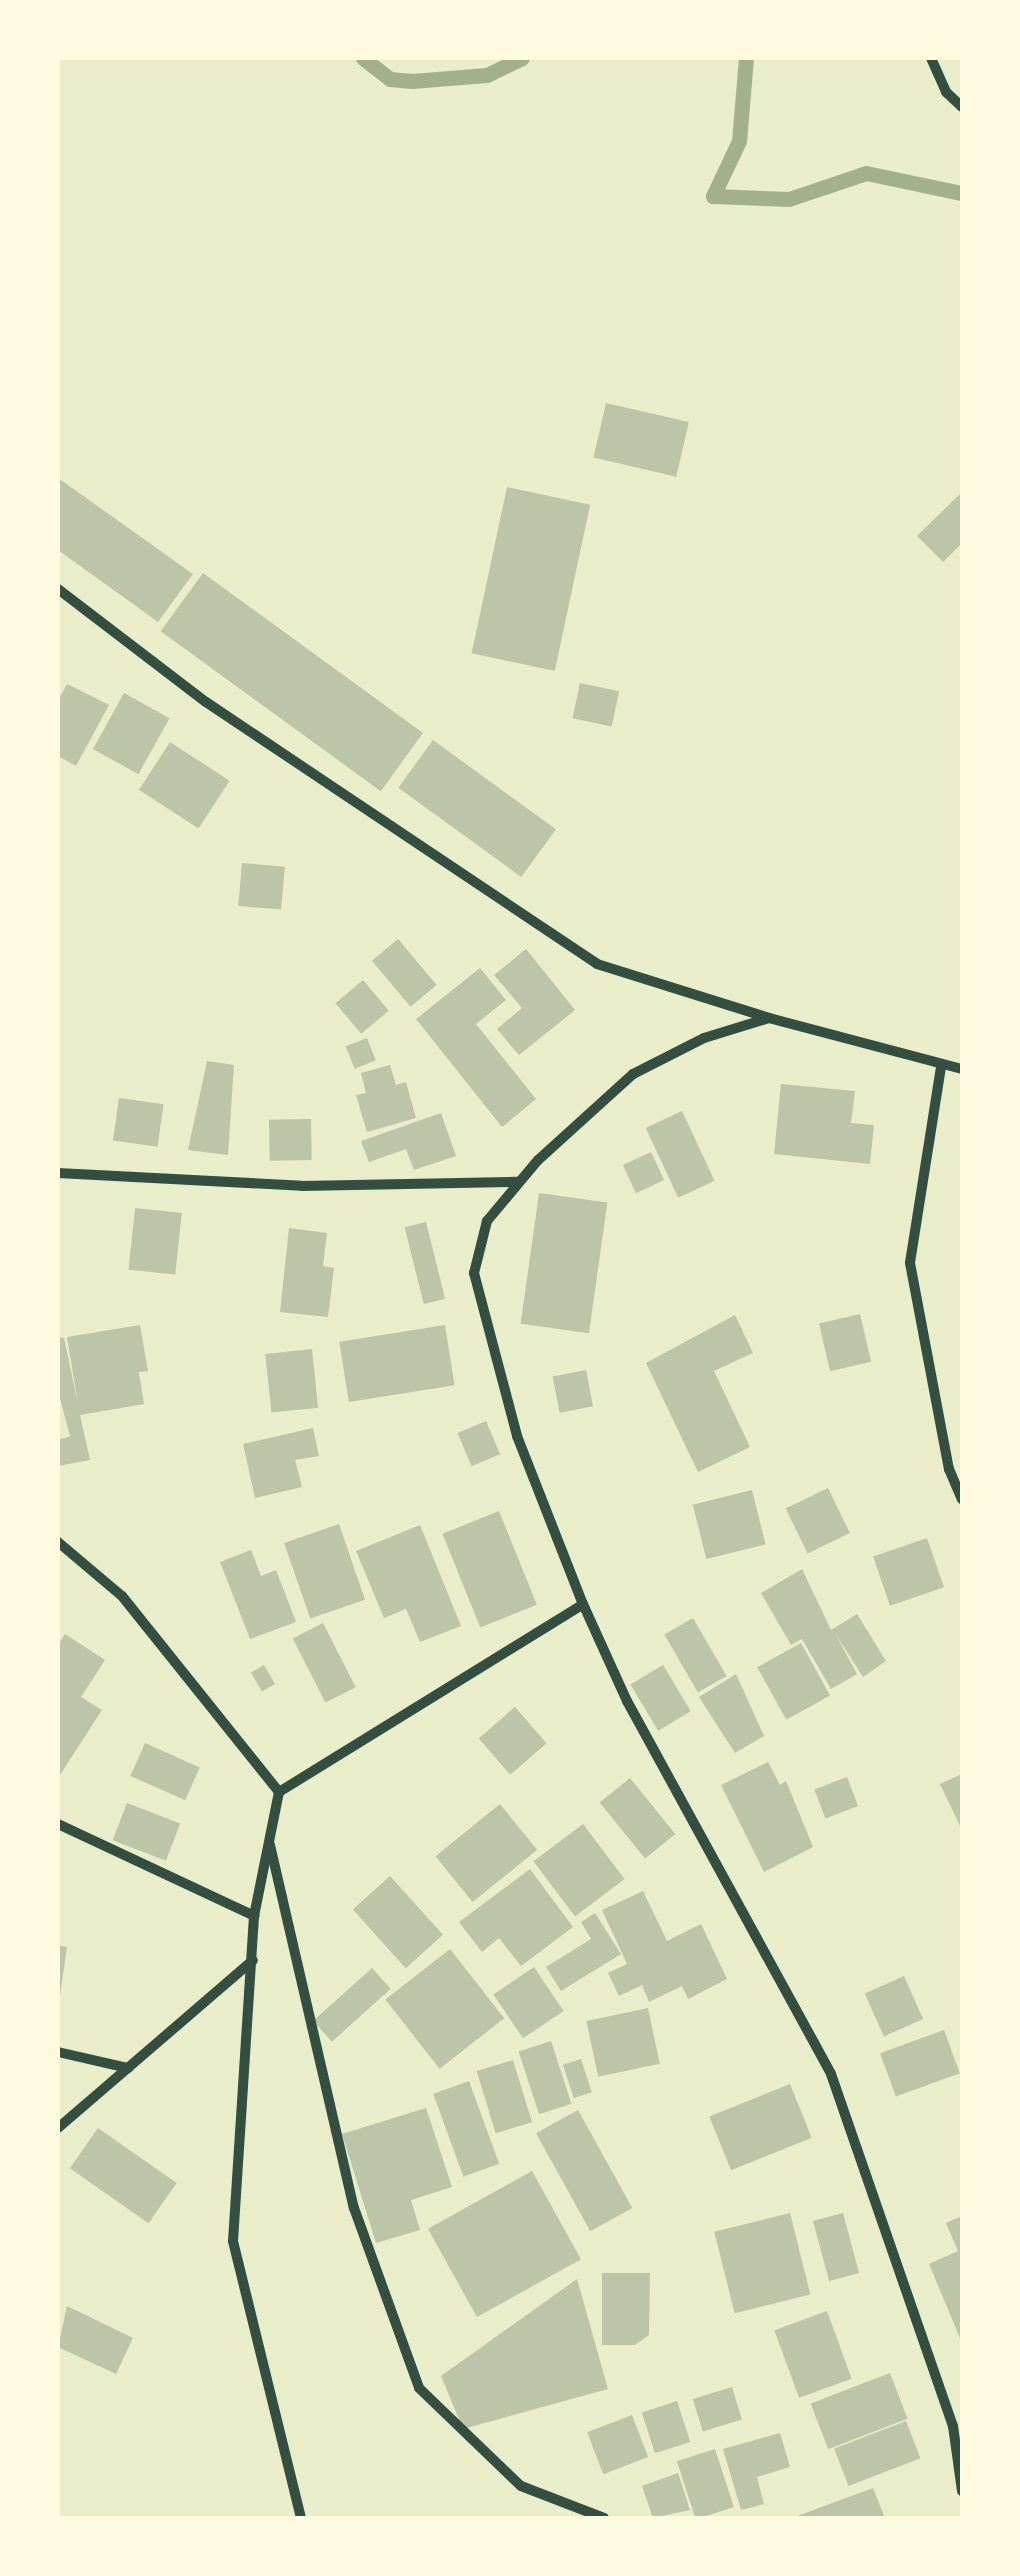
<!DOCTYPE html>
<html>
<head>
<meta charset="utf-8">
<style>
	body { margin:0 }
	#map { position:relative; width:1020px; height:2576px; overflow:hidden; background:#e9edc9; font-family:Quicksand,sans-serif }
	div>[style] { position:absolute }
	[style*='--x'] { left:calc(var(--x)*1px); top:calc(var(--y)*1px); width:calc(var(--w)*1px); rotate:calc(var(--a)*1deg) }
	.stream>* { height:15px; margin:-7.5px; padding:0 7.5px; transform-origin:7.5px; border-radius:7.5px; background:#a3b18a }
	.building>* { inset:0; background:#bcc5a7; transform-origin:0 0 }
	.minor>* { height:10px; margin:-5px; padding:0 5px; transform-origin:5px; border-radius:5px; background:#344e41 }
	span { translate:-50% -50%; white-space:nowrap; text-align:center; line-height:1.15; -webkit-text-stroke:10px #fefae0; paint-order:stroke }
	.frame { position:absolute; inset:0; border:60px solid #fefae0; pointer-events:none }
</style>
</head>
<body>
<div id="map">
	<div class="stream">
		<i style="--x:363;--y:58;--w:34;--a:38"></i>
		<i style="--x:390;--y:79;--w:22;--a:5"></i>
		<i style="--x:412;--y:81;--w:75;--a:-4.6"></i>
		<i style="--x:487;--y:75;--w:39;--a:-26"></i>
		<i style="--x:746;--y:58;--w:83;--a:94.8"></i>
		<i style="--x:739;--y:141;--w:61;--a:115.3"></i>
		<i style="--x:713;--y:196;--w:76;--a:2.3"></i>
		<i style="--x:789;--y:199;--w:81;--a:-18.7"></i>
		<i style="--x:866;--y:173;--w:98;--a:11.8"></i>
	</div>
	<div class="building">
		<i style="left:606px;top:403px;width:85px;height:56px;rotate:13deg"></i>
		<i style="clip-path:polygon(58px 478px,193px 574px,158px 622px,58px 550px)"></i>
		<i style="left:507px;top:487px;width:85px;height:170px;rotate:12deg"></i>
		<i style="clip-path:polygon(960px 494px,962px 543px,943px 562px,917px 536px)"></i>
		<i style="left:203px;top:573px;width:272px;height:72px;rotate:36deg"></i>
		<i style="left:580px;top:683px;width:40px;height:36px;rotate:12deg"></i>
		<i style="clip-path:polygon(67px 684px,109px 705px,76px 766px,58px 756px,58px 701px)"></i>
		<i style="left:124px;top:693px;width:52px;height:64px;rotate:29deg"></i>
		<i style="left:433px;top:740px;width:152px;height:59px;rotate:36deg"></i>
		<i style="left:170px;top:742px;width:71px;height:57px;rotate:33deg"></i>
		<i style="left:242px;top:863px;width:43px;height:43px;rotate:5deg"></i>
		<i style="left:398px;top:939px;width:60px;height:34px;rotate:50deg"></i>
		<i style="clip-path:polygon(526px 949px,575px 1010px,519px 1055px,497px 1029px,522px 1008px,494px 975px)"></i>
		<i style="clip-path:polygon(480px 968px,506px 1000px,476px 1024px,536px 1099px,502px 1127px,416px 1019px)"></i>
		<i style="left:363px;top:980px;width:40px;height:36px;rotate:50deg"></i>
		<i style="left:367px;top:1038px;width:24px;height:23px;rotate:68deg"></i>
		<i style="clip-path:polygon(207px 1061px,234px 1065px,228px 1155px,188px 1150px)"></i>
		<i style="clip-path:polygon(390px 1065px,396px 1085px,406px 1082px,416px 1118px,367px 1132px,356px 1095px,366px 1093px,361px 1073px)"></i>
		<i style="clip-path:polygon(781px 1084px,855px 1091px,851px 1123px,874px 1125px,870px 1164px,774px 1154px)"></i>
		<i style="left:119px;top:1098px;width:45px;height:43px;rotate:8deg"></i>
		<i style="left:682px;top:1111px;width:77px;height:40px;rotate:65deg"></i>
		<i style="clip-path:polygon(441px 1113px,456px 1156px,414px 1170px,406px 1149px,369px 1162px,361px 1141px)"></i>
		<i style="left:311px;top:1119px;width:41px;height:42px;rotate:89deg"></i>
		<i style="left:651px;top:1152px;width:31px;height:31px;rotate:65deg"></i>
		<i style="left:539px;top:1193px;width:69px;height:132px;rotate:8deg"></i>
		<i style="left:135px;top:1208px;width:47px;height:62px;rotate:6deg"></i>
		<i style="left:426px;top:1222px;width:79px;height:22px;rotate:76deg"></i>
		<i style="clip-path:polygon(289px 1228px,327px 1233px,323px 1266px,334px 1268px,328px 1317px,280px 1312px)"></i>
		<i style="left:860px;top:1314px;width:49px;height:42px;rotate:77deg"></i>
		<i style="clip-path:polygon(735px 1315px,753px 1353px,714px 1371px,750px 1447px,698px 1472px,646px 1363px)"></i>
		<i style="clip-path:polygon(140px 1325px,148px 1371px,139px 1372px,144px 1404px,80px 1415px,90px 1460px,58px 1466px,58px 1440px,70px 1436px,58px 1391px,58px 1337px,64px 1338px,78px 1404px,67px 1337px)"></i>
		<i style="left:445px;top:1325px;width:61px;height:107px;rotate:81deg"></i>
		<i style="left:312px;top:1349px;width:59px;height:47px;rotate:84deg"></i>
		<i style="left:586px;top:1370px;width:37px;height:34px;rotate:79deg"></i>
		<i style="left:486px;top:1421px;width:36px;height:31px;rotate:67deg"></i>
		<i style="clip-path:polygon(313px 1428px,319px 1456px,295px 1460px,302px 1487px,255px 1498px,243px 1444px)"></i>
		<i style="left:828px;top:1488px;width:50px;height:47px;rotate:64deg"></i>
		<i style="left:752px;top:1490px;width:56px;height:61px;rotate:76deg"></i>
		<i style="left:499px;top:1511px;width:101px;height:61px;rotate:68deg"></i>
		<i style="left:339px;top:1524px;width:80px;height:58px;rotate:71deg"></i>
		<i style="clip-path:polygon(420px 1525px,461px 1626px,420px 1642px,406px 1609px,384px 1618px,356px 1551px)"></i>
		<i style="left:927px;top:1538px;width:52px;height:57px;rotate:71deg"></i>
		<i style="clip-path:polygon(251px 1550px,261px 1576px,276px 1570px,296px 1622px,250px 1639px,220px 1562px)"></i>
		<i style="clip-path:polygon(802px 1569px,831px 1630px,857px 1614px,886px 1661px,863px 1677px,835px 1633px,857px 1674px,831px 1689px,802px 1639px,791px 1645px,761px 1593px)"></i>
		<i style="left:693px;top:1618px;width:67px;height:33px;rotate:60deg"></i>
		<i style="left:323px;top:1623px;width:72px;height:34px;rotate:63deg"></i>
		<i style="clip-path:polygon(65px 1634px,105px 1660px,81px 1697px,102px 1710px,58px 1778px,58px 1645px)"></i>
		<i style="left:801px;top:1643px;width:60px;height:50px;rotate:61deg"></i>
		<i style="left:264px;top:1665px;width:22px;height:15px;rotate:60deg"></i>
		<i style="left:663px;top:1665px;width:54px;height:38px;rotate:59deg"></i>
		<i style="clip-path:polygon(736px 1674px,764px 1736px,735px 1753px,699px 1697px)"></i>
		<i style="left:515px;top:1707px;width:48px;height:48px;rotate:49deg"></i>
		<i style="left:145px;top:1743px;width:60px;height:36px;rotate:24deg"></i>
		<i style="clip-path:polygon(768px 1762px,780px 1785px,786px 1781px,813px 1847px,764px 1872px,721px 1785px)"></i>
		<i style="clip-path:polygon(962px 1774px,962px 1830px,940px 1784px)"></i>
		<i style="left:847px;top:1777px;width:31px;height:35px;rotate:69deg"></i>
		<i style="left:630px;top:1778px;width:72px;height:39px;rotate:51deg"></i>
		<i style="left:127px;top:1803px;width:57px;height:40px;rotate:21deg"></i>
		<i style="left:500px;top:1804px;width:59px;height:83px;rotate:51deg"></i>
		<i style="left:583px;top:1824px;width:69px;height:62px;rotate:53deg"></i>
		<i style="clip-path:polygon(530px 1869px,573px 1927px,521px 1966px,499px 1938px,482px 1952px,459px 1922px)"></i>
		<i style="left:390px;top:1876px;width:79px;height:50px;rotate:48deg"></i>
		<i style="clip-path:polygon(643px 1891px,667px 1941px,701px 1924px,727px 1979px,688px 1999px,682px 1986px,649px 2002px,642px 1985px,619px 1996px,608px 1973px,627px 1964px,602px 1910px)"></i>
		<i style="clip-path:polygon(595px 1913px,621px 1954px,561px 1991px,546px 1967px,591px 1939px,581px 1922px)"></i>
		<i style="clip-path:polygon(58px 1945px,67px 1947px,60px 1996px,58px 1996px)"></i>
		<i style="left:450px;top:1949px;width:88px;height:82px;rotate:52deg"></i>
		<i style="left:534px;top:1967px;width:53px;height:49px;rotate:56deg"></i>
		<i style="left:372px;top:1968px;width:28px;height:79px;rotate:48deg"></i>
		<i style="left:904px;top:1976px;width:47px;height:43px;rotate:66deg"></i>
		<i style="left:648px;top:2008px;width:57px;height:63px;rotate:78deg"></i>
		<i style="left:944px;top:2030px;width:46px;height:68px;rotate:70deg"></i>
		<i style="left:551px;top:2041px;width:66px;height:34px;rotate:72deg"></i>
		<i style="left:581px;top:2059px;width:35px;height:19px;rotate:72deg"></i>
		<i style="left:513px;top:2060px;width:65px;height:38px;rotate:73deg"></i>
		<i style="left:469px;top:2081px;width:88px;height:38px;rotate:70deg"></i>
		<i style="left:790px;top:2084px;width:58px;height:87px;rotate:68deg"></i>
		<i style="clip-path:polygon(426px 2108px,452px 2187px,411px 2200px,420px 2230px,376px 2243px,342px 2134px)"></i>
		<i style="left:578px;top:2110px;width:112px;height:48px;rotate:61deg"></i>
		<i style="left:98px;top:2128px;width:96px;height:49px;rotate:35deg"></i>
		<i style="left:532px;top:2171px;width:101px;height:119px;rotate:61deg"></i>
		<i style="left:790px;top:2213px;width:84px;height:78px;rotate:76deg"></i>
		<i style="left:843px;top:2213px;width:62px;height:31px;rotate:75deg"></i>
		<i style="clip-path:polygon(962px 2216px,962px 2343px,929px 2264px,958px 2251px,946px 2223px)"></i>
		<i style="clip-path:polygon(602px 2273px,650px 2273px,649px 2335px,635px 2345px,602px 2345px)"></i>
		<i style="clip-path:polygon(577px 2279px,608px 2389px,463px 2429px,441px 2376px)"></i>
		<i style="clip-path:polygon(67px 2306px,133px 2338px,116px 2374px,58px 2347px)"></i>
		<i style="left:827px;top:2311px;width:72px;height:56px;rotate:70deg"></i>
		<i style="left:890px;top:2373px;width:49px;height:85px;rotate:69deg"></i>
		<i style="left:732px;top:2387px;width:34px;height:41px;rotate:73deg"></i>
		<i style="left:677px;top:2401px;width:43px;height:37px;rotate:72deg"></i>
		<i style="left:632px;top:2415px;width:45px;height:48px;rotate:69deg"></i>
		<i style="left:906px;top:2421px;width:40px;height:77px;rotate:69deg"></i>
		<i style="clip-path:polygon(780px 2433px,790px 2467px,757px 2477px,764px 2504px,741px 2510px,723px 2449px)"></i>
		<i style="left:715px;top:2449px;width:61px;height:40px;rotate:72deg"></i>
		<i style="clip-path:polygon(678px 2473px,690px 2510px,653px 2518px,642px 2486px)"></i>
		<i style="clip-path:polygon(873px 2488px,885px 2518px,792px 2518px)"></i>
	</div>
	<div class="minor">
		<i style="--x:931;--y:58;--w:37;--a:66"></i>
		<i style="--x:946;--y:92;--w:22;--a:43"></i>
		<i style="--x:58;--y:589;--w:186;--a:37.4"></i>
		<i style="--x:206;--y:702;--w:471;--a:33.8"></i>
		<i style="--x:597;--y:964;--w:180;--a:17.4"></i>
		<i style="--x:941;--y:1067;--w:198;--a:99"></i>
		<i style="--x:910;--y:1263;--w:210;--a:79.3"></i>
		<i style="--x:949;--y:1469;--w:33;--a:67"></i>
		<i style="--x:962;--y:1069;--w:200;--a:-165.2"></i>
		<i style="--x:769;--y:1018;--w:68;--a:162.9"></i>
		<i style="--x:704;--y:1038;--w:80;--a:153.1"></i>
		<i style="--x:633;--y:1074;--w:128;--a:137.8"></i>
		<i style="--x:538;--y:1160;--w:80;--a:129.9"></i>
		<i style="--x:487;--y:1221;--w:54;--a:104"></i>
		<i style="--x:474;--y:1273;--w:169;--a:75.2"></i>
		<i style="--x:517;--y:1436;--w:180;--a:68.6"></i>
		<i style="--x:583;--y:1604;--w:107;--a:65.6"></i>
		<i style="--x:627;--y:1701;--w:425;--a:61.3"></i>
		<i style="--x:831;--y:2074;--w:373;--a:70.9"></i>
		<i style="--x:953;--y:2426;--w:66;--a:82.1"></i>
		<i style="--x:58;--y:1173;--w:244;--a:3"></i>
		<i style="--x:302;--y:1186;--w:216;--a:-1.1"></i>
		<i style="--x:58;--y:1542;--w:84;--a:40.2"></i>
		<i style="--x:122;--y:1596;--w:251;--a:51.3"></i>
		<i style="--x:58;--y:1824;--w:217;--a:25.1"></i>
		<i style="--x:270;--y:1845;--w:373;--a:77"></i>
		<i style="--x:354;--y:2208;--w:191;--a:70.1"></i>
		<i style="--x:419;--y:2388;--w:141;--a:43.9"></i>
		<i style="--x:521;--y:2486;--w:89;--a:21.1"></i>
		<i style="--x:58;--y:2052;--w:72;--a:12.9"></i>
		<i style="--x:58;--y:2128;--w:257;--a:-40.7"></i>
		<i style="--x:301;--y:2518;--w:285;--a:-103.8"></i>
		<i style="--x:233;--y:2241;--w:326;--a:-86.3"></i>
		<i style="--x:254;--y:1916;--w:126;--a:-78.6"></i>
		<i style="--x:279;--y:1792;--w:357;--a:-31.7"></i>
	</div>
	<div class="frame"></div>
</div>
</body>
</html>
